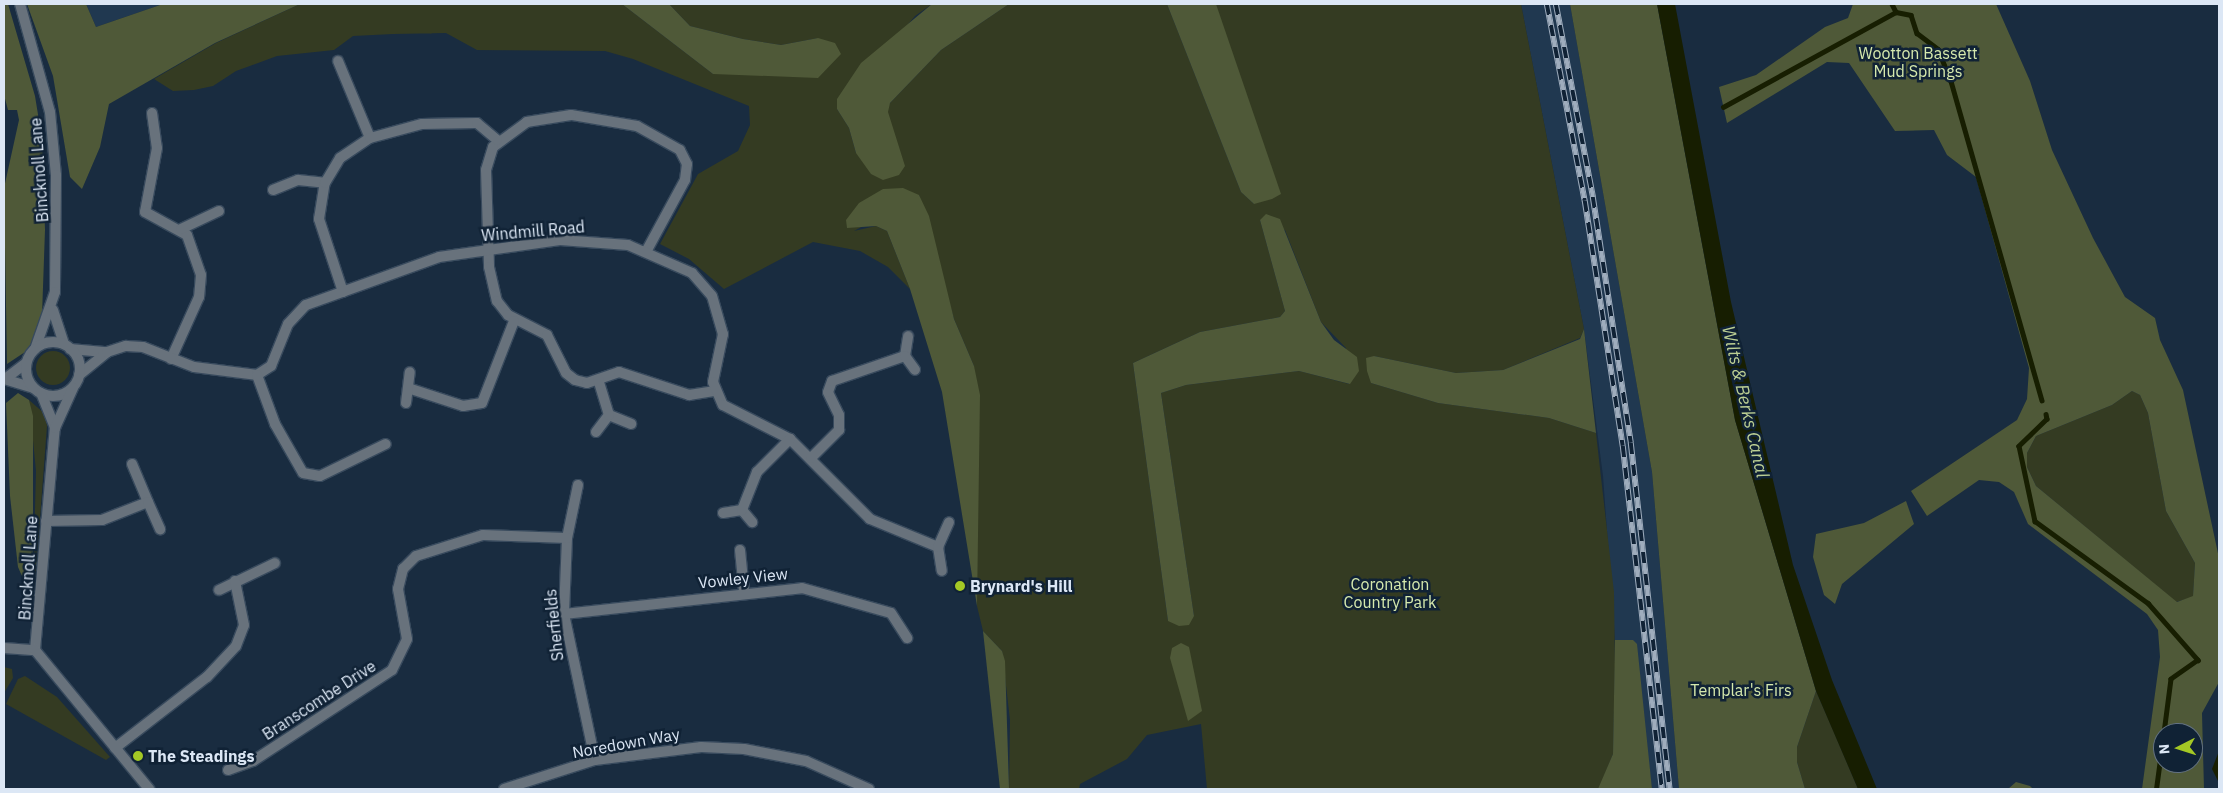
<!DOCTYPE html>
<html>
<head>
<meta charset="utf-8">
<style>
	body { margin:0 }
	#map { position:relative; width:2223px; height:793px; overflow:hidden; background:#192c40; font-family:"IBM Plex Sans",sans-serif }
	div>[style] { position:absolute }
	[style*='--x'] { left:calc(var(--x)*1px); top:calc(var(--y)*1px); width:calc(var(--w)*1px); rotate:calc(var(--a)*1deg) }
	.built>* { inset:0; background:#203850 }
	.green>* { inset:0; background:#343b22 }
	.round { border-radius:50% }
	.forest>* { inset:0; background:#4f5938 }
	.water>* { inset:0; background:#171e01 }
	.stream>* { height:4.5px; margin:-2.25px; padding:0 2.25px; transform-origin:2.25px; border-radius:2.25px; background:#171e01 }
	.roads { filter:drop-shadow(1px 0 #384a5d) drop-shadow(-1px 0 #384a5d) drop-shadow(0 1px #384a5d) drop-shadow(0 -1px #384a5d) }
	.minor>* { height:10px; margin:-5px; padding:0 5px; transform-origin:5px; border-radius:5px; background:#68727c }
	.tertiary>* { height:10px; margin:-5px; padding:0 5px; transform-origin:5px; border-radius:5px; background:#68727c }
	.tertiary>.ring { margin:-5px; padding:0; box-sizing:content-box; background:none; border:10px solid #68727c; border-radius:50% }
	.rail>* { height:5.5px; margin-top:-2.75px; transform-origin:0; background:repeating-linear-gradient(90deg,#102235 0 11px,#9fadbd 0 22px); box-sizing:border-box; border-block:1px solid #9fadbd }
	.dots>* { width:14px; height:14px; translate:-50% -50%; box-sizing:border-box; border:2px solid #102235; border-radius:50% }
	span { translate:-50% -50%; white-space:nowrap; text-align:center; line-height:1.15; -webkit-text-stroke:5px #102235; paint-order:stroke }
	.park-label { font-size:16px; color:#d6e9ad }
	.street-label { font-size:16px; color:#dce7f5 }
	.poi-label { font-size:16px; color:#dce7f5; font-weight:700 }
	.left { translate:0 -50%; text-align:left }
	.water-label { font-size:18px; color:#bccf93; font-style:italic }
	.frame { position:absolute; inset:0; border:5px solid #dce7f5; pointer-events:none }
	.north { position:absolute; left:2153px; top:723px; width:50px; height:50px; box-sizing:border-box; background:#102235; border:1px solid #627182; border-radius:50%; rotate:265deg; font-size:14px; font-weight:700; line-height:20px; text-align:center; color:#dce7f5 }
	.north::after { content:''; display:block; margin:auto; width:18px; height:22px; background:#a4c825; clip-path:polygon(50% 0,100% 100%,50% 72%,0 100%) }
</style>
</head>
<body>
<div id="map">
	<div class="built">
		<i style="clip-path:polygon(86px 4px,163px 4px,96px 27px)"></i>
		<i style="clip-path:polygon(1521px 4px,1570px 4px,1652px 472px,1679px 789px,1652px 789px,1633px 640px,1615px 640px,1603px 476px,1584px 329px)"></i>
	</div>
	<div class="green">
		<i style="clip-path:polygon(evenodd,300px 4px,622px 4px,713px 74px,818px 38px,781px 45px,743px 39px,690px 26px,669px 4px,932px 4px,915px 16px,837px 109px,849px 128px,856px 153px,890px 103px,941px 50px,1009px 4px,1167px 4px,1241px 192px,1254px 204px,1216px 4px,1521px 4px,1584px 329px,1580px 338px,1503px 370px,1456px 373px,1374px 356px,1371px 383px,1438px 403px,1549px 418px,1596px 433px,1614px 592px,1615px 665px,1613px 754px,1599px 789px,1207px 789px,1201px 724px,1147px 735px,1127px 759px,1080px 784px,1079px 789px,1009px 789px,1010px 720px,1002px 651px,983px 631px,977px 606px,974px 366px,954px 319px,919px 195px,854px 231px,876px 226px,887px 231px,910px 289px,888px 267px,860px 251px,813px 242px,724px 289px,689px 259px,660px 244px,698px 174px,738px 151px,750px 125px,749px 106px,633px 59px,605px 51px,477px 50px,446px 33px,393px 34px,353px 36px,334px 50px,277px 56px,236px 71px,213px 86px,194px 90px,173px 91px,154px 79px,216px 43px,300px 4px,1260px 220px,1285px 230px,1321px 322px,1346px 348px,1349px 384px,1299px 371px,1186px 385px,1161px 393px,1194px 616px,1168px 621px,1133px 363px,1200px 332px,1280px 317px,1285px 311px,1260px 220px)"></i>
		<i class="round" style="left:36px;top:351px;width:34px;height:34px"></i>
		<i style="clip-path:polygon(2132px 391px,2140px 395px,2148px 413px,2166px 511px,2195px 563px,2193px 597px,2176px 602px,2036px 486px,2027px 467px,2027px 453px,2036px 436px,2112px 405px)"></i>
		<i style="clip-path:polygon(29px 400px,45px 414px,47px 426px,33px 610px,25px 589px,33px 586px,36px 471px)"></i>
		<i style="clip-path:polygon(4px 667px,12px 669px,13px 678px,4px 693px)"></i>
		<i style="clip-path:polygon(25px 676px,57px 697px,110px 757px,106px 760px,6px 704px,18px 679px)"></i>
		<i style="clip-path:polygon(1816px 691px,1833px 730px,1858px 789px,1805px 789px,1797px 762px,1797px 747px)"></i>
	</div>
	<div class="forest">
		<i style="clip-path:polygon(4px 4px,8px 4px,35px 96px,42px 139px,45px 230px,42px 316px,31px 348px,7px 364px,4px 188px,19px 120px,17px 110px,8px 110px,4px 95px)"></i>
		<i style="clip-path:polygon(27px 4px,86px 4px,96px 27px,163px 4px,300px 4px,215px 43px,109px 104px,100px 147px,82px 189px,70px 177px,53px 76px)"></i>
		<i style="clip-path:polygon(622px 4px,669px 4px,690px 26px,743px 39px,781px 45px,818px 38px,835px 43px,841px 54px,818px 78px,713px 74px)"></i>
		<i style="clip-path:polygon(932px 4px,1009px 4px,941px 50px,890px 103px,888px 112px,905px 166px,899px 175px,883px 180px,871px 174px,856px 153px,849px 128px,837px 109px,837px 99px,861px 63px)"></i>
		<i style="clip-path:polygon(1167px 4px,1216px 4px,1281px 194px,1272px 199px,1254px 204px,1241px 192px)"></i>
		<i style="clip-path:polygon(1570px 4px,1657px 4px,1735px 420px,1816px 691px,1797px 747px,1797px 762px,1805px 789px,1679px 789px,1652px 472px)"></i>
		<i style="clip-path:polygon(evenodd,1853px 4px,1996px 4px,2030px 81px,2052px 150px,2093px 238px,2125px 297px,2155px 318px,2160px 340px,2183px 390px,2219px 558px,2219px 682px,2202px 713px,2204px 789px,2142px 789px,2160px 657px,2158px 630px,2147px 614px,2028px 524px,2014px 492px,1999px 482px,1979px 480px,1927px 516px,1911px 491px,2017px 420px,2027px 399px,2029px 368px,1976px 177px,1947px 155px,1934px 130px,1895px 131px,1849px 63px,1827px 62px,1727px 123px,1719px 87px,1756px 75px,1825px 27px,1848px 18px,1853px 4px,2132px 391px,2140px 395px,2148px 413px,2166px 511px,2195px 563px,2193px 596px,2177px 602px,2036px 486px,2027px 467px,2027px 453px,2036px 436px,2112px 405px,2132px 391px,1853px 4px,2163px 733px,2193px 733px,2193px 763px,2163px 763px,2163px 733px)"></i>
		<i style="clip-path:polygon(903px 188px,919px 195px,929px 216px,954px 319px,974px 366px,980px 395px,977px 606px,942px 392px,910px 289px,887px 231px,876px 226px,847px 228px,846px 220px,859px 203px,883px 189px)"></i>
		<i style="clip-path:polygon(1266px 214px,1280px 219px,1321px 322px,1334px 340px,1357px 357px,1359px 371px,1350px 384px,1299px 371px,1186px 385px,1161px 393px,1194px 616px,1189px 625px,1179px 626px,1168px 621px,1133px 363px,1200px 332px,1280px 317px,1285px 311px,1260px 220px)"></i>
		<i style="clip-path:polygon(1584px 329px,1596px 433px,1549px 418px,1438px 403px,1371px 383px,1367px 371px,1366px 358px,1374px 356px,1456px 373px,1503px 370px,1580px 339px)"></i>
		<i style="clip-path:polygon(18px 393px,29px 400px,33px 416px,33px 586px,28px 590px,18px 567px,10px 496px,6px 403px)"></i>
		<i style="clip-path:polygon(1906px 501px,1914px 524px,1842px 584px,1835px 604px,1824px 595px,1813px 557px,1816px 534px,1864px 523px)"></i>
		<i style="clip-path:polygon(983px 631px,1002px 651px,1005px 661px,1009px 789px,1000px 789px)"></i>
		<i style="clip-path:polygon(1615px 640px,1633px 640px,1637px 644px,1652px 789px,1598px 789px,1613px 754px)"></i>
		<i style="clip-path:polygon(1181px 643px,1189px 647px,1202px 711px,1188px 721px,1170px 658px,1172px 648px)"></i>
		<i style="clip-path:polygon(2016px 782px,2030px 786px,2033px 789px,2008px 789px)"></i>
	</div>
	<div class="water">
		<i style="clip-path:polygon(1657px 4px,1675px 4px,1731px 302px,1793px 565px,1832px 680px,1877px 789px,1858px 789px,1816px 691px,1735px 420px)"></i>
		<i style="clip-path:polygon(2219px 751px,2219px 783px,2212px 769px)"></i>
	</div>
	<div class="stream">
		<i style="--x:1892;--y:4;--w:9;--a:63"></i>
		<i style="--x:1896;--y:12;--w:15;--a:11"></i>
		<i style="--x:1911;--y:15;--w:19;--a:72"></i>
		<i style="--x:1917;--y:33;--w:26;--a:37"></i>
		<i style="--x:1938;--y:49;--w:35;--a:68"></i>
		<i style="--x:1951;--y:81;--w:332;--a:74.1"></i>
		<i style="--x:1723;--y:107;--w:197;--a:-28.8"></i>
		<i style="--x:2046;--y:414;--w:5;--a:79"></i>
		<i style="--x:2047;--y:419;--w:39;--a:136"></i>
		<i style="--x:2019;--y:446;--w:77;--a:78"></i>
		<i style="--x:2035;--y:521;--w:140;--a:36"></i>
		<i style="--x:2148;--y:603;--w:76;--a:48.7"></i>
		<i style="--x:2198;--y:660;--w:33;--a:145"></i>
		<i style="--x:2171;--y:679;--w:54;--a:97.4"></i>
		<i style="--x:2156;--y:789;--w:52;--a:-82.3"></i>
	</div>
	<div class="roads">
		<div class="minor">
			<i style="--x:338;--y:61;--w:83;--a:67.4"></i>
			<i style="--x:152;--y:113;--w:35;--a:82"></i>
			<i style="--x:157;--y:148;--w:65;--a:100.6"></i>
			<i style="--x:145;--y:212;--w:48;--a:28.7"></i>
			<i style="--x:187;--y:235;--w:42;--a:70.7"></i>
			<i style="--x:201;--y:275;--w:22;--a:95"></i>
			<i style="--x:199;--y:297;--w:68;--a:114.3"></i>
			<i style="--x:273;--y:190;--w:27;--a:-22"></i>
			<i style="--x:298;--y:180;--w:27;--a:6"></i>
			<i style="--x:181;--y:229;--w:42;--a:-25.3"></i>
			<i style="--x:647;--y:250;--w:80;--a:-61.5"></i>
			<i style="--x:685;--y:180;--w:16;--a:-83"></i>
			<i style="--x:687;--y:164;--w:16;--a:-117"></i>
			<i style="--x:680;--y:150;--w:49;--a:-150.8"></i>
			<i style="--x:637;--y:126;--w:67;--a:-170.5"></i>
			<i style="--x:571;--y:115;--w:45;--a:171"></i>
			<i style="--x:527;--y:122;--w:42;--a:143.7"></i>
			<i style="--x:493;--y:147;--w:24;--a:107"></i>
			<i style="--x:486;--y:170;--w:97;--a:88.2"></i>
			<i style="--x:489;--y:267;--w:35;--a:77"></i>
			<i style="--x:497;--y:301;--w:18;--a:52"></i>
			<i style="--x:508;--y:315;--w:44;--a:27.1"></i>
			<i style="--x:547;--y:335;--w:42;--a:63.4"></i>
			<i style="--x:566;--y:373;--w:11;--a:38"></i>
			<i style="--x:575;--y:380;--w:12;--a:14"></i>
			<i style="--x:587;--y:383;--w:34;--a:-19"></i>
			<i style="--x:619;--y:372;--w:74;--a:18.2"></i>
			<i style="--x:689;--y:395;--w:25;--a:-9"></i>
			<i style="--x:343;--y:292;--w:77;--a:-108.2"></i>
			<i style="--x:319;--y:219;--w:36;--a:-81"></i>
			<i style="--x:325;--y:183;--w:29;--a:-59"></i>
			<i style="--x:340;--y:158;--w:36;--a:-34"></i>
			<i style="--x:370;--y:138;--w:54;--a:-15.1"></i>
			<i style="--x:422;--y:124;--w:55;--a:-1"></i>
			<i style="--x:477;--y:123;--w:26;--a:40"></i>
			<i style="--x:70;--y:349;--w:37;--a:5"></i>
			<i style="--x:905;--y:356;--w:20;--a:-81"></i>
			<i style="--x:79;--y:375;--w:36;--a:-39"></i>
			<i style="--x:107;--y:352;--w:20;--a:-18"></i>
			<i style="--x:126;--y:346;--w:17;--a:3"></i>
			<i style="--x:143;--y:347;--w:55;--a:21.4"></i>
			<i style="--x:194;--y:367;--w:64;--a:7.2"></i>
			<i style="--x:257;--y:375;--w:17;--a:-33"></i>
			<i style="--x:271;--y:366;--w:45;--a:-68"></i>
			<i style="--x:288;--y:324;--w:26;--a:-47"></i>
			<i style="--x:306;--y:305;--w:141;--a:-19.8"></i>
			<i style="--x:439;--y:257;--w:122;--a:-8"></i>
			<i style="--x:560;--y:240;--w:68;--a:4.2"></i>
			<i style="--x:628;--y:245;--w:70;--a:23.6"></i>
			<i style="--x:692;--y:273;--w:30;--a:49"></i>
			<i style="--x:712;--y:296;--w:40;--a:74"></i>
			<i style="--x:723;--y:334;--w:49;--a:101.8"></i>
			<i style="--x:713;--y:382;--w:25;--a:67"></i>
			<i style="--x:723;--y:405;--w:75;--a:26.9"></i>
			<i style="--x:790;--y:439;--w:113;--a:45"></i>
			<i style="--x:870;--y:519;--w:74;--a:22.4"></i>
			<i style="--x:938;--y:547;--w:24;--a:81"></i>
			<i style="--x:257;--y:375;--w:52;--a:69.8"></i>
			<i style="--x:275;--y:424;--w:56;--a:60.3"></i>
			<i style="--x:303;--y:473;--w:17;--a:10"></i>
			<i style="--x:320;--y:476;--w:73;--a:-25.9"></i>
			<i style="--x:4;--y:379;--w:30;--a:17"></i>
			<i style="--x:5;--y:379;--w:26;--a:-37"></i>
			<i style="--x:408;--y:388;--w:58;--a:18.1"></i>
			<i style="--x:463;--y:406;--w:19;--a:-9"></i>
			<i style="--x:482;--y:403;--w:88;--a:-68.7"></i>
			<i style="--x:406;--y:403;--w:31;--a:-83"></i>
			<i style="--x:609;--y:415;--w:24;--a:22"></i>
			<i style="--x:596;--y:432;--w:21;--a:-53"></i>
			<i style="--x:609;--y:415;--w:37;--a:-107"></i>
			<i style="--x:811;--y:458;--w:40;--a:-45"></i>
			<i style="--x:839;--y:430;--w:15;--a:-90"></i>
			<i style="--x:839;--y:415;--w:25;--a:-116"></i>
			<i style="--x:828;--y:392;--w:12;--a:-70"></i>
			<i style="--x:832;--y:381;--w:77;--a:-18.9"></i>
			<i style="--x:905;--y:356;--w:17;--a:54"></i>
			<i style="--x:132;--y:464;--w:41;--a:67.2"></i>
			<i style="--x:578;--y:485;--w:54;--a:101.7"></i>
			<i style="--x:567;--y:538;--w:76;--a:92.3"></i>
			<i style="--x:564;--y:614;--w:149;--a:78"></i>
			<i style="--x:742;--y:510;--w:16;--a:50"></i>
			<i style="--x:723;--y:513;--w:19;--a:-9"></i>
			<i style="--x:742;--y:510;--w:41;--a:-68.5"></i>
			<i style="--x:757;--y:472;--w:47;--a:-45"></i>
			<i style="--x:46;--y:521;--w:56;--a:-1"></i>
			<i style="--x:102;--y:520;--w:49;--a:-21.4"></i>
			<i style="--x:148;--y:502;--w:30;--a:66"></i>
			<i style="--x:938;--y:547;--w:27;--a:-66"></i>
			<i style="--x:740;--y:550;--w:41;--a:84.4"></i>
			<i style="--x:219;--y:590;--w:62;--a:-25.7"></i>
			<i style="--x:564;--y:614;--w:239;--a:-6.2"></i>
			<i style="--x:802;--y:588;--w:92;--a:15.7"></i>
			<i style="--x:891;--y:613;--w:30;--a:57"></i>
			<i style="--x:115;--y:748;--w:116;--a:-37.7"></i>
			<i style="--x:207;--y:677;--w:42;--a:-46.9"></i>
			<i style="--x:236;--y:646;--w:22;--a:-69"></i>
			<i style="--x:244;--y:625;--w:45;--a:-101.6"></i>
			<i style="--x:228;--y:770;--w:27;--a:-20"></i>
			<i style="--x:253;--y:761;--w:166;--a:-33.2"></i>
			<i style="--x:392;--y:670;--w:34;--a:-64"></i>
			<i style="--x:407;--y:639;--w:51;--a:-100.2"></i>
			<i style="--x:398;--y:589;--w:21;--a:-76"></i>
			<i style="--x:403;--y:569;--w:18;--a:-45"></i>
			<i style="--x:416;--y:556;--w:70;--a:-17.4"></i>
			<i style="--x:483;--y:535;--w:84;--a:2"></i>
			<i style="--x:504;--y:789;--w:96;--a:-17.7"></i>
			<i style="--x:595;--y:760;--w:107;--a:-7"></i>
			<i style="--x:701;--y:747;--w:43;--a:2.7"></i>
			<i style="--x:744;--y:749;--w:63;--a:11"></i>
			<i style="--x:806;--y:761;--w:69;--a:24"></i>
		</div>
		<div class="tertiary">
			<i style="--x:20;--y:4;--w:112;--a:74.5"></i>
			<i style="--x:50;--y:112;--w:63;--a:84.6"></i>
			<i style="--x:56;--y:175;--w:117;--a:90.5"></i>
			<i style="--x:55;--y:292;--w:60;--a:109.3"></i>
			<i style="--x:53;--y:310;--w:36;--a:72"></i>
			<i class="ring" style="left:26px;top:342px;width:44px;height:44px"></i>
			<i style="--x:41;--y:393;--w:38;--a:68"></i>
			<i style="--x:4;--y:648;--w:31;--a:4"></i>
			<i style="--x:35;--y:650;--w:223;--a:-84.9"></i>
			<i style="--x:55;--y:428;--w:44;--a:-65.8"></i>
			<i style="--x:35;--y:650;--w:180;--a:50.6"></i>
		</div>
	</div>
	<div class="rail">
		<i style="--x:1547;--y:4;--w:201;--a:79.1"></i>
		<i style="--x:1585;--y:201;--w:248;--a:81.2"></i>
		<i style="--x:1623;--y:446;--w:345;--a:83.5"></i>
		<i style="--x:1556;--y:4;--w:197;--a:79.1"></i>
		<i style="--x:1593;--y:197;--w:249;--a:81.2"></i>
		<i style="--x:1631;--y:443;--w:348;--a:83.6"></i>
	</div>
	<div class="dots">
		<i style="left:960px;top:586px;background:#a4c825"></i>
		<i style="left:138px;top:756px;background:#a4c825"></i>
	</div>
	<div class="park-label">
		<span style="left:1918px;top:62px">Wootton Bassett<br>Mud Springs</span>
		<span style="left:1390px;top:593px">Coronation<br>Country Park</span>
		<span style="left:1741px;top:690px">Templar's Firs</span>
	</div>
	<div class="street-label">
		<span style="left:39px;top:170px;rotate:-94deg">Bincknoll Lane</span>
		<span style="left:533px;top:231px;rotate:-5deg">Windmill Road</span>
		<span style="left:28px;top:568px;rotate:-86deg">Bincknoll Lane</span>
		<span style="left:743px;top:578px;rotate:-6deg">Vowley View</span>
		<span style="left:554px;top:625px;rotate:-96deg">Sherfields</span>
		<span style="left:319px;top:700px;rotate:-33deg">Branscombe Drive</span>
		<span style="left:626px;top:743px;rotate:-10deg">Noredown Way</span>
	</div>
	<div class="poi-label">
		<span class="left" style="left:970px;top:586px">Brynard's Hill</span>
		<span class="left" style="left:148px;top:756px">The Steadings</span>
	</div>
	<div class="water-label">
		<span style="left:1745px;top:402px;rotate:77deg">Wilts &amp; Berks Canal</span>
	</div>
	<div class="frame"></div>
	<div class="north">N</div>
</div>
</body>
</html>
